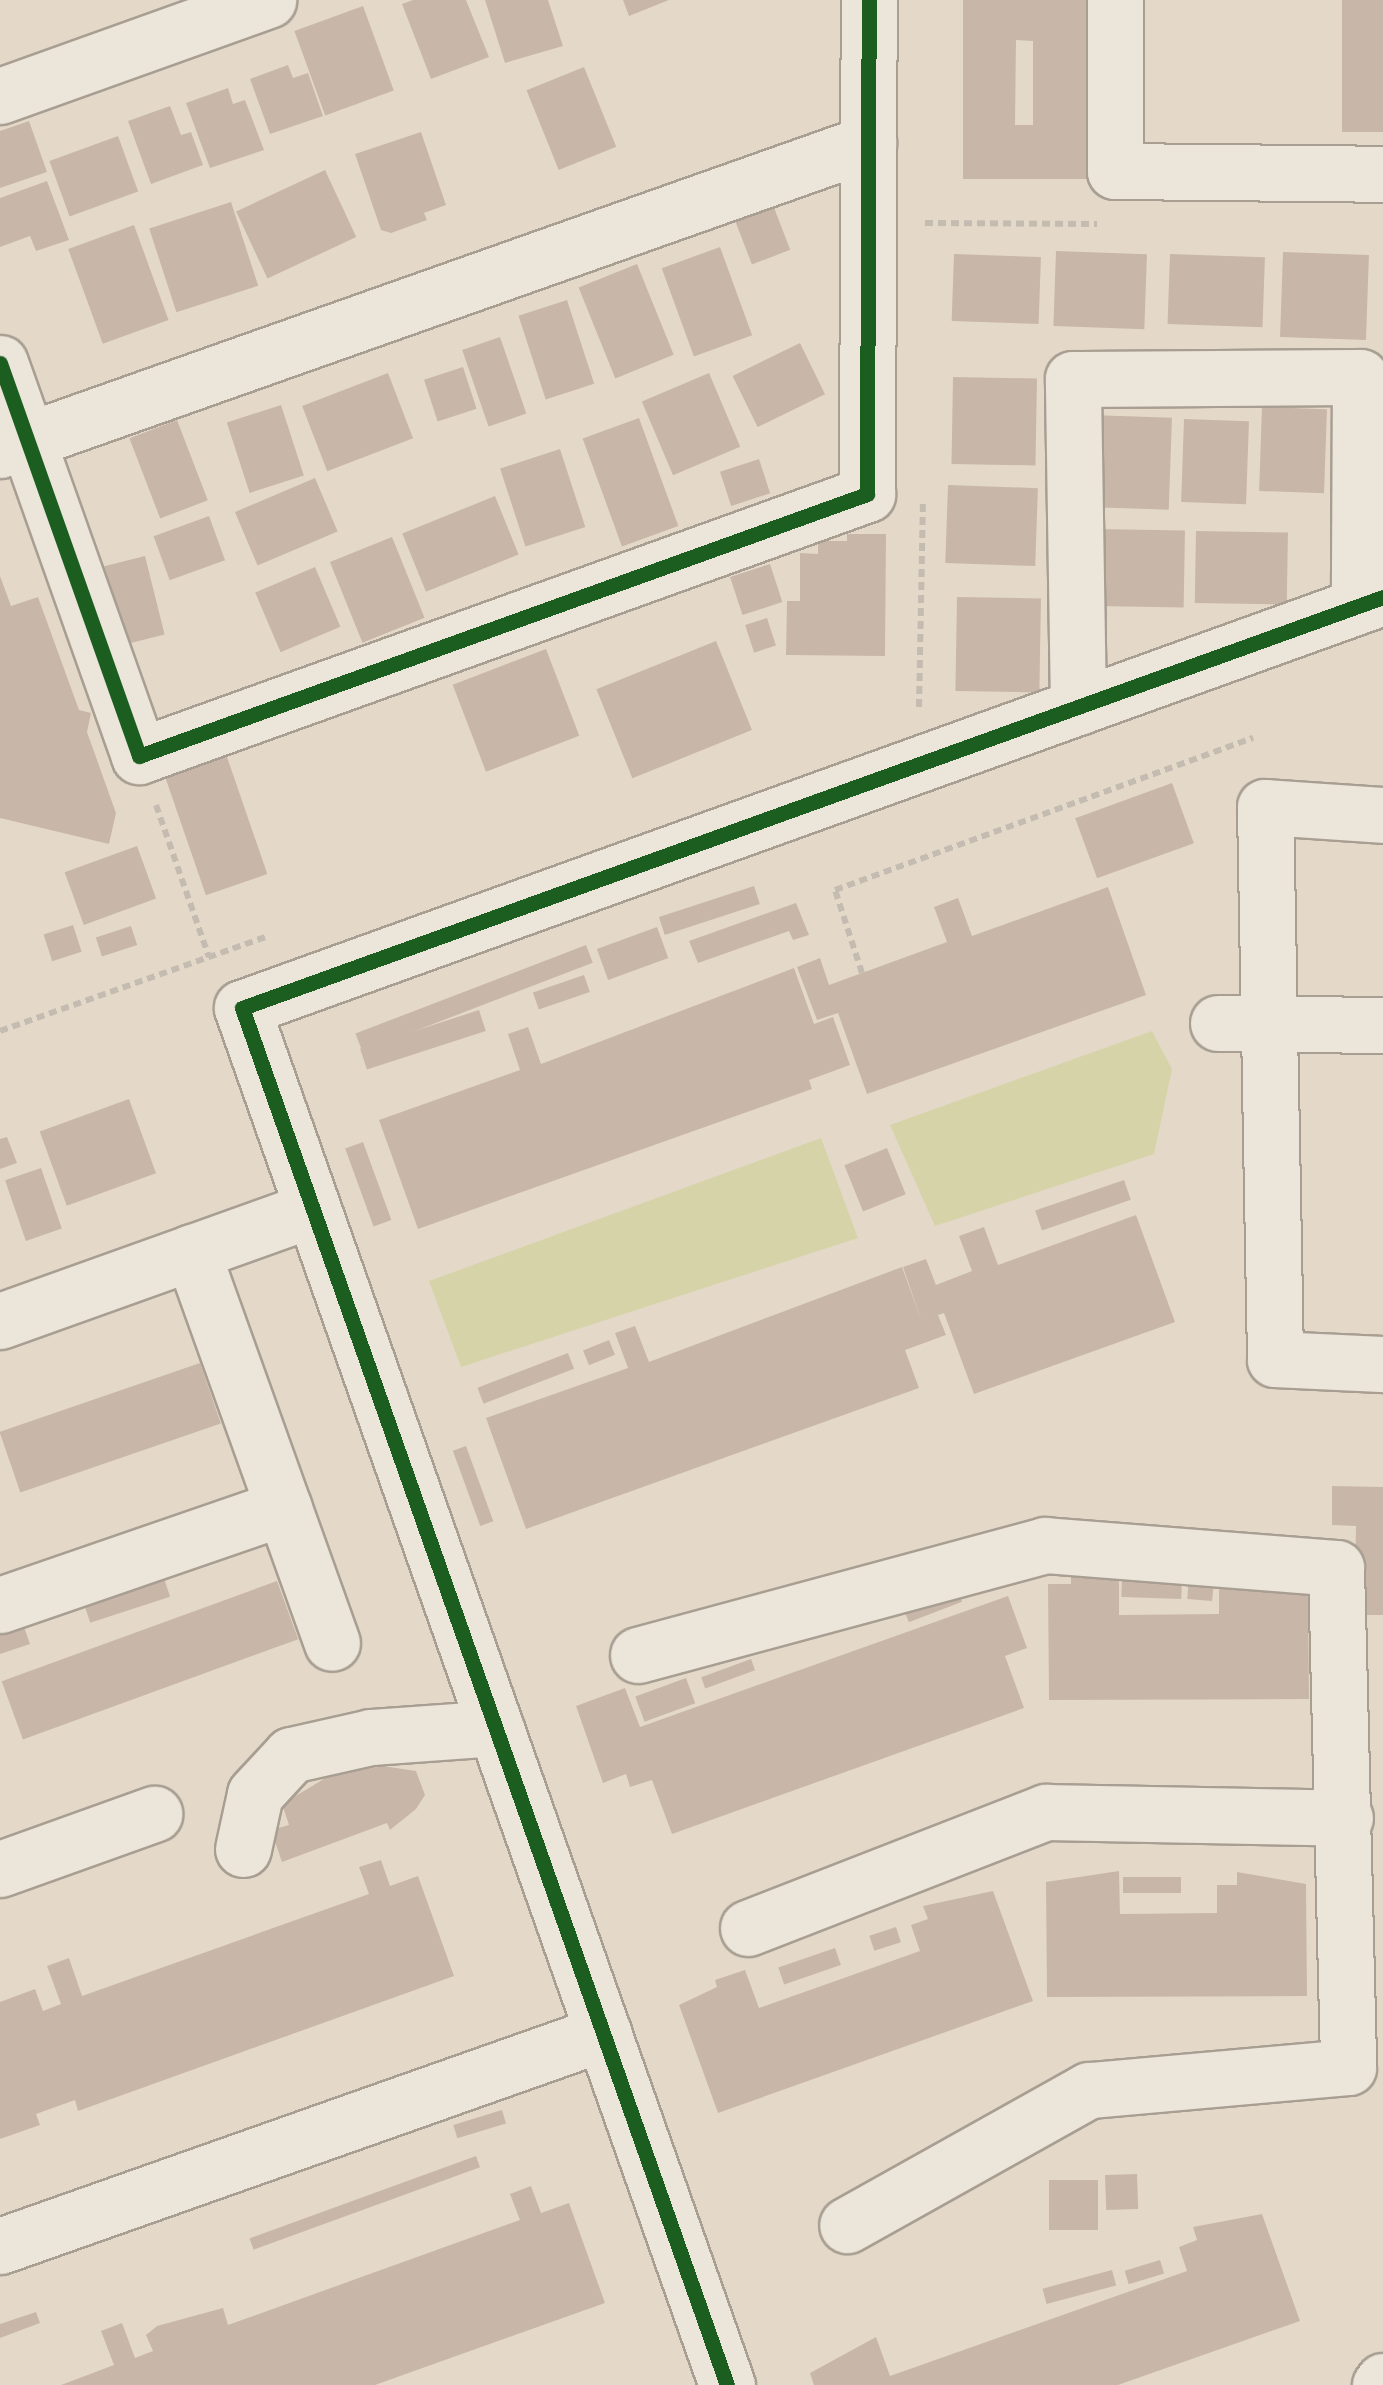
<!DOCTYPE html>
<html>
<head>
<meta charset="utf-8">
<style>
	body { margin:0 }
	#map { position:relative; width:1383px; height:2385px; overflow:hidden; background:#e4d9c8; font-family:"Source Serif 4",serif }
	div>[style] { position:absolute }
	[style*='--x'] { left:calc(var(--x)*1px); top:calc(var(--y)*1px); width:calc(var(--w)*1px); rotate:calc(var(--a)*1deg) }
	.green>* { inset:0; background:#d7d3a9 }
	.building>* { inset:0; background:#c8b7a9; transform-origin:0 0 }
	.path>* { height:6px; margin-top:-3px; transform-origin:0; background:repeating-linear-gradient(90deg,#c4bbb1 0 8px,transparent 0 13px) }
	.roads { filter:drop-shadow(2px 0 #a89e92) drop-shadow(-2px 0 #a89e92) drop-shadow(0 2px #a89e92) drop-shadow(0 -2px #a89e92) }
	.minor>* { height:55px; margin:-27.5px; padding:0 27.5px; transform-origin:27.5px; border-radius:27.5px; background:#ece5da }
	.cycleway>* { height:15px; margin:-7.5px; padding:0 7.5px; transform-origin:7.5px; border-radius:7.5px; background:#1b5e20 }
	span { translate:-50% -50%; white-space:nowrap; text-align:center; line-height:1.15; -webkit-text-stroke:9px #f7e7cc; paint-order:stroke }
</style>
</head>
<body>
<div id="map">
	<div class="green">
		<i style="clip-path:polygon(1152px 1031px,1172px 1069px,1154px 1154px,935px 1226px,890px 1125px)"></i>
		<i style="clip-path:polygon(821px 1138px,858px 1238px,461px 1367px,429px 1281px)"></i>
	</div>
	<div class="building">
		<i style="clip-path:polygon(413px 0,466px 0,489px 57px,431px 79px,402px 4px)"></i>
		<i style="clip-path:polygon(485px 0,548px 0,563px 46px,505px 63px)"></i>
		<i style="clip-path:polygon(623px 0,669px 0,629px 16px)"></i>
		<i style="clip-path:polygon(evenodd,963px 0,1090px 0,1089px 179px,963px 179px,963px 0,1016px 40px,1033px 41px,1033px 125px,1015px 125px,1016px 40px)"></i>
		<i style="left:1342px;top:0;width:41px;height:132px"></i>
		<i style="left:363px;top:6px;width:90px;height:73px;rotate:70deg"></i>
		<i style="clip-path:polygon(288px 65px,293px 78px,308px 73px,323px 116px,270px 134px,250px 79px)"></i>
		<i style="left:584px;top:67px;width:86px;height:62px;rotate:68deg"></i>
		<i style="clip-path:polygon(228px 88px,233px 104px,245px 100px,264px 150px,210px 168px,186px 103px)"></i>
		<i style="clip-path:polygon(170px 106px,181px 135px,191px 132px,203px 165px,151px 184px,128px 121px)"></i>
		<i style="clip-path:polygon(29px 121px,47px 172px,0 188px,0 131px)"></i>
		<i style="clip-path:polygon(421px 132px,446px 205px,424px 213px,427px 220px,391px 233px,381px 230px,355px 154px)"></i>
		<i style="left:118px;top:136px;width:59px;height:73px;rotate:70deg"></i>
		<i style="left:325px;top:170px;width:74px;height:98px;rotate:65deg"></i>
		<i style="clip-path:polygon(47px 181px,69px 240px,36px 251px,30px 236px,0 247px,0 198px)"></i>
		<i style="left:231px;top:202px;width:88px;height:86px;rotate:72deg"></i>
		<i style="left:773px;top:205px;width:48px;height:41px;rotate:69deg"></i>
		<i style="left:134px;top:225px;width:101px;height:70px;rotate:70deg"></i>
		<i style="left:720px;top:247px;width:94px;height:62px;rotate:70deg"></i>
		<i style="left:1056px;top:251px;width:91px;height:75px;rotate:2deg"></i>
		<i style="left:1283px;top:252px;width:86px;height:85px;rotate:2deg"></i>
		<i style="left:954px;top:254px;width:87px;height:67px;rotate:2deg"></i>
		<i style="left:1170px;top:254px;width:95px;height:70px;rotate:2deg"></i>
		<i style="left:637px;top:264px;width:98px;height:63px;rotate:68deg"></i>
		<i style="left:567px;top:300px;width:88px;height:51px;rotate:72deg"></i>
		<i style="left:500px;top:337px;width:81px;height:40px;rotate:71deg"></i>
		<i style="left:800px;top:343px;width:57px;height:75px;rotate:64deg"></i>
		<i style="left:463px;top:367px;width:44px;height:41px;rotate:72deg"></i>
		<i style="left:388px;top:373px;width:70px;height:92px;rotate:69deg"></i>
		<i style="left:709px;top:373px;width:80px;height:73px;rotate:67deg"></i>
		<i style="left:953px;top:377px;width:84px;height:87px;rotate:1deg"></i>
		<i style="left:281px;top:405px;width:74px;height:57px;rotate:72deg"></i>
		<i style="left:1262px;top:407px;width:65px;height:84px;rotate:2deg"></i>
		<i style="left:1091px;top:415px;width:81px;height:92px;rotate:2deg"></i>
		<i style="left:639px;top:418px;width:115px;height:60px;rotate:70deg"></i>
		<i style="left:1184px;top:419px;width:65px;height:83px;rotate:2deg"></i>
		<i style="left:177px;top:420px;width:86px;height:51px;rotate:69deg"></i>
		<i style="left:560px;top:449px;width:82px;height:63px;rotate:72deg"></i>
		<i style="left:759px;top:459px;width:36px;height:41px;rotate:72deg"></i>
		<i style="left:315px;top:478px;width:58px;height:87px;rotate:67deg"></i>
		<i style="left:948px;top:485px;width:90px;height:78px;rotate:2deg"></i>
		<i style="left:495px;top:496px;width:63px;height:100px;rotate:68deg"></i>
		<i style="left:209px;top:516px;width:47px;height:59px;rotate:70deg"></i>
		<i style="left:1097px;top:529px;width:88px;height:77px;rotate:1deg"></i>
		<i style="left:1196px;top:531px;width:92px;height:72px;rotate:1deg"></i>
		<i style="clip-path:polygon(847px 534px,886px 534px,885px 656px,786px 655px,787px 601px,800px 601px,800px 553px,818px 554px,818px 541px,847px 541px)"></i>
		<i style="left:392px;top:537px;width:87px;height:67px;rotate:68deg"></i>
		<i style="left:145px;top:556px;width:81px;height:42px;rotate:76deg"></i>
		<i style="left:770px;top:564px;width:40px;height:42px;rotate:72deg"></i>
		<i style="left:315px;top:567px;width:65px;height:65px;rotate:67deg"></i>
		<i style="clip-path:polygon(0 576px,11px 606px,38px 597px,79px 710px,91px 713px,87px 732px,116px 813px,109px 844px,0 818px)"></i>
		<i style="left:957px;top:597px;width:84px;height:94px;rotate:1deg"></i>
		<i style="left:767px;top:618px;width:29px;height:23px;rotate:72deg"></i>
		<i style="left:716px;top:641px;width:96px;height:129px;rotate:68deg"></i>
		<i style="left:546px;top:649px;width:93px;height:100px;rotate:69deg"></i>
		<i style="left:226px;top:754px;width:127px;height:65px;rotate:71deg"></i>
		<i style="left:1172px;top:783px;width:64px;height:103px;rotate:70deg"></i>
		<i style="left:137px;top:846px;width:56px;height:77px;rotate:70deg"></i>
		<i style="left:754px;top:886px;width:19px;height:100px;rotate:72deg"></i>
		<i style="clip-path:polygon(1108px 887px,1146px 995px,867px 1094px,838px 1013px,817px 1020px,797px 967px,820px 958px,829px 985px,947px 942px,934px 907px,958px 898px,972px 936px)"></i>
		<i style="clip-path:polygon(796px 903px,809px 935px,793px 940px,789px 931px,698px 963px,689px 941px)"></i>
		<i style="left:73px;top:925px;width:28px;height:31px;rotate:72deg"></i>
		<i style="left:131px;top:926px;width:20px;height:37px;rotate:72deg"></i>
		<i style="left:657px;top:927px;width:33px;height:64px;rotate:70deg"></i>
		<i style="left:586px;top:945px;width:19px;height:247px;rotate:69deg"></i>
		<i style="clip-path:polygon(794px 968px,814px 1024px,833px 1017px,850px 1065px,809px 1080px,812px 1089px,418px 1229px,379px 1120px,520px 1070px,508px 1034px,528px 1027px,541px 1064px)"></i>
		<i style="left:584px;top:975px;width:18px;height:54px;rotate:71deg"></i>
		<i style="left:479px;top:1010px;width:22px;height:125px;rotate:72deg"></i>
		<i style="left:129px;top:1099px;width:79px;height:95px;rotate:70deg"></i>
		<i style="clip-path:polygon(7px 1137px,17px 1163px,0 1169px,0 1139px)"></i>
		<i style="left:363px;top:1142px;width:83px;height:19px;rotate:70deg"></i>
		<i style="left:887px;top:1148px;width:50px;height:46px;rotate:68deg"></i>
		<i style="left:41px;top:1168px;width:64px;height:38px;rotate:71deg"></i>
		<i style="left:1124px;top:1180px;width:21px;height:94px;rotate:71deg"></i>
		<i style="clip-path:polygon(1136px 1215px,1175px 1322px,974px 1394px,944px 1313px,938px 1315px,946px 1335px,905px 1350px,919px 1388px,526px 1529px,486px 1418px,628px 1368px,615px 1333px,635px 1326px,649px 1362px,902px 1267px,922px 1322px,903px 1267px,926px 1259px,936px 1285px,972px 1271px,959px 1236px,984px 1227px,998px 1265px)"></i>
		<i style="left:609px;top:1340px;width:16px;height:28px;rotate:68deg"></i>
		<i style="left:568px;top:1353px;width:17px;height:97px;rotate:69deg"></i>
		<i style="left:200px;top:1363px;width:64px;height:212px;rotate:71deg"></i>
		<i style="left:466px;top:1446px;width:80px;height:14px;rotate:70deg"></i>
		<i style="clip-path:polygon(1332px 1486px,1383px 1487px,1383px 1615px,1354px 1615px,1356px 1526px,1332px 1525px)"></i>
		<i style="left:1190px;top:1567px;width:25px;height:32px;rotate:5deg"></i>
		<i style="clip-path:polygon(1091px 1573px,1119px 1573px,1119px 1615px,1219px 1614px,1219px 1587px,1308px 1585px,1309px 1699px,1049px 1700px,1048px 1584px,1071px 1584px,1071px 1577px)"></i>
		<i style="left:163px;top:1575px;width:23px;height:84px;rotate:72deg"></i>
		<i style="left:1122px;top:1578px;width:60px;height:19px;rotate:2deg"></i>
		<i style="left:277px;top:1581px;width:62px;height:293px;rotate:70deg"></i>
		<i style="left:956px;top:1586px;width:17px;height:57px;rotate:69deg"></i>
		<i style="clip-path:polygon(1008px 1596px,1027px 1648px,1005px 1656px,1024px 1708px,672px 1834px,652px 1780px,630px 1787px,626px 1774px,603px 1783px,576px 1706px,625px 1688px,640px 1727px)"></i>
		<i style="clip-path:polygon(23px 1624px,30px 1644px,0 1654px,0 1631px)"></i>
		<i style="left:751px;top:1659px;width:12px;height:53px;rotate:70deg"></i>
		<i style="left:686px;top:1678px;width:27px;height:54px;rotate:70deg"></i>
		<i style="clip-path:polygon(383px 1766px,416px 1771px,425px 1795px,416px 1809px,390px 1830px,387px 1823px,282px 1862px,271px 1830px,289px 1825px,282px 1804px,329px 1776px)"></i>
		<i style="clip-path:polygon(381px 1860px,390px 1886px,418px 1876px,454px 1976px,78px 2111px,75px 2100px,36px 2114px,40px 2125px,0 2139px,0 2002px,35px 1989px,43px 2011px,61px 2004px,47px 1966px,69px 1958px,82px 1996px,369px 1894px,359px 1867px)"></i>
		<i style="clip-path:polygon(1119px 1871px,1120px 1914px,1217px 1913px,1217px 1885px,1237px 1885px,1237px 1872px,1306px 1884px,1307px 1996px,1047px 1997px,1046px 1882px)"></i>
		<i style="left:1123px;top:1877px;width:58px;height:16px"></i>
		<i style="clip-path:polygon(993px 1891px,1033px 2001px,718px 2113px,679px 2005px,717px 1987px,715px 1980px,745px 1970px,759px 2008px,920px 1951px,911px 1925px,928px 1919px,923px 1906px)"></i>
		<i style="left:896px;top:1927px;width:16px;height:28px;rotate:72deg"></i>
		<i style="left:835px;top:1948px;width:18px;height:60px;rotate:71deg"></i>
		<i style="left:502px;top:2110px;width:14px;height:51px;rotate:73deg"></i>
		<i style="left:476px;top:2156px;width:12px;height:241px;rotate:70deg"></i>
		<i style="left:1137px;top:2174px;width:35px;height:32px;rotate:88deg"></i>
		<i style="left:1049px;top:2180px;width:49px;height:50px"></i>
		<i style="clip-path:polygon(531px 2186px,541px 2213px,569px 2203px,605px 2303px,375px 2385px,61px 2385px,114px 2365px,101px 2331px,122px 2323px,135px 2358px,153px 2351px,146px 2335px,157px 2326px,223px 2308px,228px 2325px,520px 2220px,510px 2194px)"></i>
		<i style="clip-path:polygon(1262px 2214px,1300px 2321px,1118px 2385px,814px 2385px,810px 2373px,876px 2337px,890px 2376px,1187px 2271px,1179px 2247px,1197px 2240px,1193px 2227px)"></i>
		<i style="left:1160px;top:2260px;width:14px;height:37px;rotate:73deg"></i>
		<i style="left:1112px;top:2270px;width:16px;height:72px;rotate:75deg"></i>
		<i style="clip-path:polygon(36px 2312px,40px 2323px,0 2338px,0 2324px)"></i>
	</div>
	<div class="path">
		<i style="--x:925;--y:223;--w:172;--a:0.3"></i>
		<i style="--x:919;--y:707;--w:206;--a:-88.9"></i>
		<i style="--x:156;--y:805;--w:161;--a:70.8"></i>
		<i style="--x:862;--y:973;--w:87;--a:-108"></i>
		<i style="--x:835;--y:890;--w:445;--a:-20"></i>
		<i style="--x:0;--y:1031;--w:282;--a:-19.5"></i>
	</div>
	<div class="roads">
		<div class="minor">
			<i style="--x:1115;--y:0;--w:171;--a:90"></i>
			<i style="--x:1115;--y:171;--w:268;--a:0.6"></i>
			<i style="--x:0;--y:96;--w:285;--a:-19.7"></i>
			<i style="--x:0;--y:363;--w:417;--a:70.5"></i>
			<i style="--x:139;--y:756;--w:774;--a:-19.79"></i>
			<i style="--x:867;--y:494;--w:494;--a:-89.8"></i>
			<i style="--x:0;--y:450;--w:921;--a:-19.48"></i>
			<i style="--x:1078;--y:707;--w:328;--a:-90.9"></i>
			<i style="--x:1073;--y:379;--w:287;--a:-0.4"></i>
			<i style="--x:1360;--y:377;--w:228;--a:90.3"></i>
			<i style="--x:1383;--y:815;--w:118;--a:-176.1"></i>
			<i style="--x:1265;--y:807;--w:552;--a:88.96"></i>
			<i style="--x:1275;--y:1359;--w:108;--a:2.7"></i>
			<i style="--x:1218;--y:1023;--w:165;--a:0.7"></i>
			<i style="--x:192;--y:1252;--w:415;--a:70.3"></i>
			<i style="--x:0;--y:1321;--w:332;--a:-19.7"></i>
			<i style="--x:0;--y:1605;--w:300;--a:-19"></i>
			<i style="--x:638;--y:1655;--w:422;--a:-15.1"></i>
			<i style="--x:1045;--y:1545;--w:292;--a:4.5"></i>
			<i style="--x:1336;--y:1568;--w:499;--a:88.6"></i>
			<i style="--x:1348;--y:2067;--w:260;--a:174.9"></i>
			<i style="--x:1089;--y:2090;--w:277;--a:150.8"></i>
			<i style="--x:243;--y:1849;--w:56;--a:-77.7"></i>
			<i style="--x:255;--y:1794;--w:53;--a:-47.3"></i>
			<i style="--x:291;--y:1755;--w:82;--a:-12.7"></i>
			<i style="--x:371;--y:1737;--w:125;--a:-4.1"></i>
			<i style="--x:0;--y:1869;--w:164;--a:-19.7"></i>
			<i style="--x:748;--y:1928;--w:320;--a:-21.3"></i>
			<i style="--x:1046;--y:1812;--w:299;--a:1.1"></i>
			<i style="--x:0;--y:2246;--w:640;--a:-19.45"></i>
			<i style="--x:727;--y:2385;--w:1460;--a:-109.4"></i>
			<i style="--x:242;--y:1008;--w:1213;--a:-19.81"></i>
			<i style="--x:1380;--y:2385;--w:5;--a:-53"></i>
		</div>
	</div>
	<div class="cycleway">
		<i style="--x:0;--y:363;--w:417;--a:70.5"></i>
		<i style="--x:139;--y:756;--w:774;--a:-19.79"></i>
		<i style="--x:867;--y:494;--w:494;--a:-89.8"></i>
		<i style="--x:727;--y:2385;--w:1460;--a:-109.4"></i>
		<i style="--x:242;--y:1008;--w:1213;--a:-19.81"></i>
	</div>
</div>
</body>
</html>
